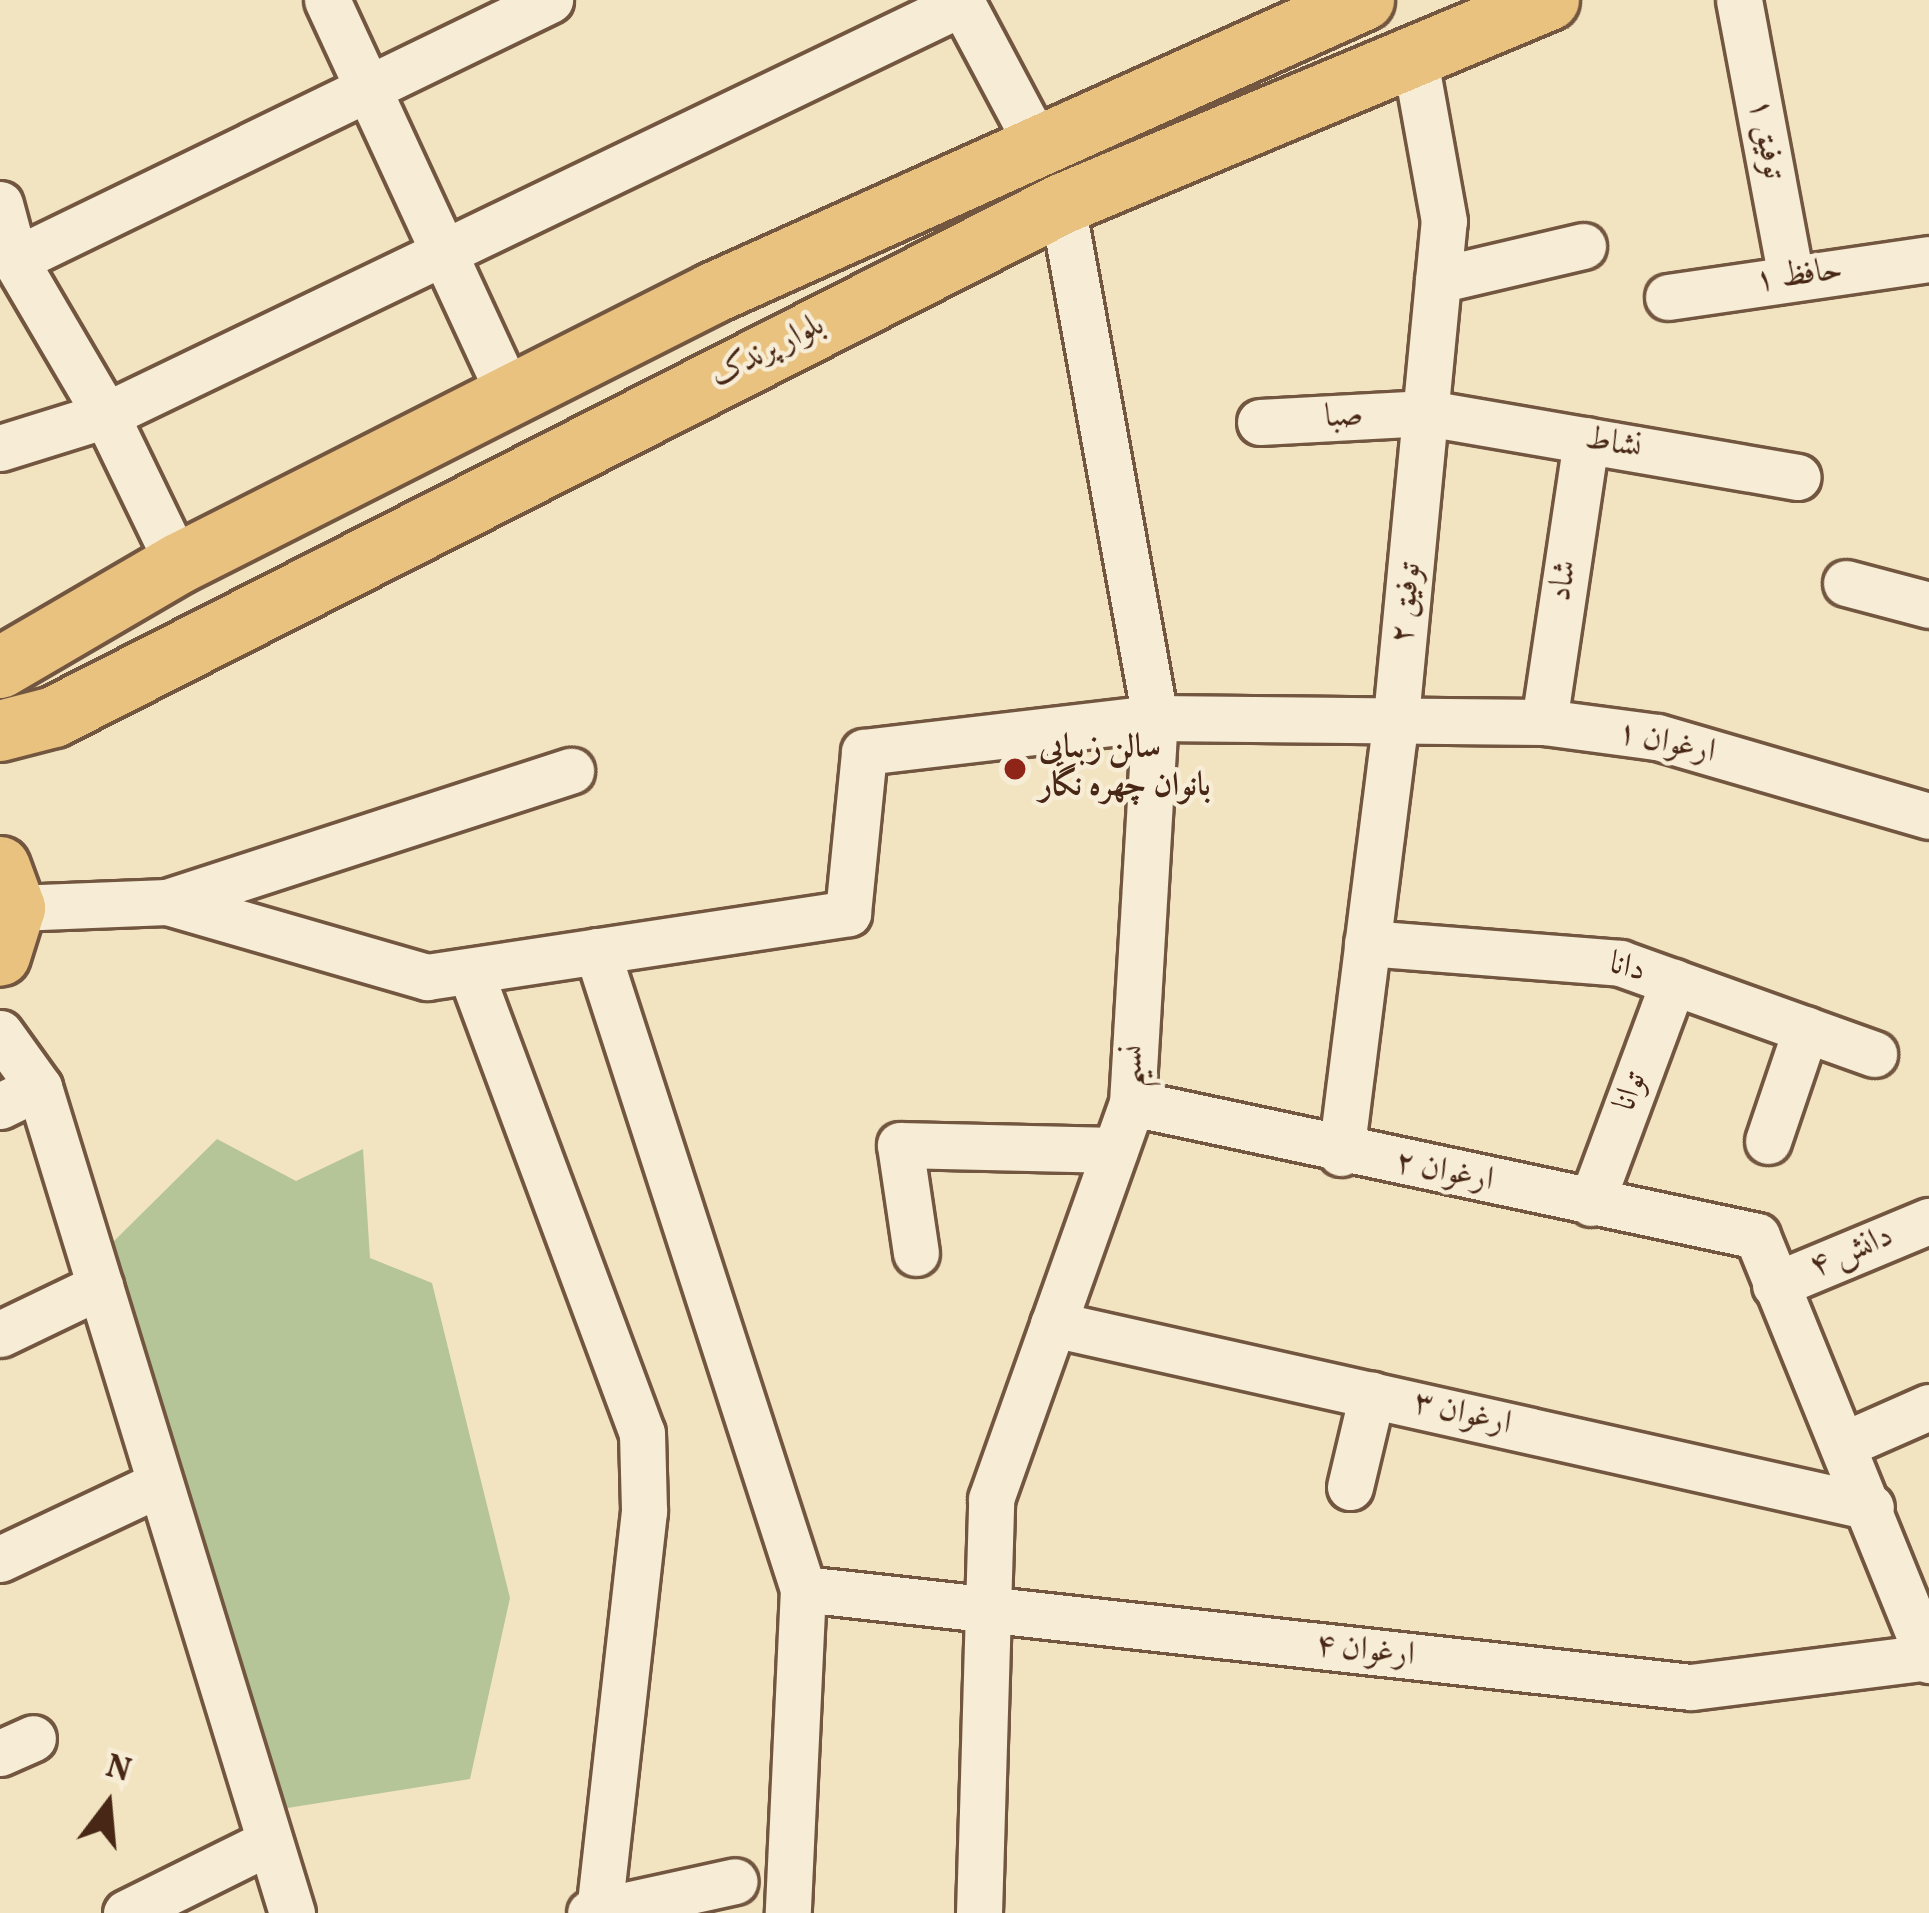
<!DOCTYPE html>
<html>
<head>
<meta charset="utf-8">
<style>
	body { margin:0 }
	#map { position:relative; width:1929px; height:1913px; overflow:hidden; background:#f2e4c0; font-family:Vollkorn,Amiri,serif }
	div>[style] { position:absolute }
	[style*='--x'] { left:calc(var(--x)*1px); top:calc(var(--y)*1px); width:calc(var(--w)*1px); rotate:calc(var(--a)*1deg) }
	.green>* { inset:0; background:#b5c597 }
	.roads { filter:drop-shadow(3px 0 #725640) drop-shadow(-3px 0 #725640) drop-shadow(0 3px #725640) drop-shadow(0 -3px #725640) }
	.minor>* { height:45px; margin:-22.5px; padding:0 22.5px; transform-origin:22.5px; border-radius:22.5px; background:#f7edd6 }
	.major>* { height:60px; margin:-30px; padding:0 30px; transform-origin:30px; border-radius:30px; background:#e9c280 }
	.dots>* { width:33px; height:33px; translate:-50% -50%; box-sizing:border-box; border:6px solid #f7edd6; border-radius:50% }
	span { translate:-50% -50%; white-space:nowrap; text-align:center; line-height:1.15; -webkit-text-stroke:9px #f7edd6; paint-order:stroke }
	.street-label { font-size:33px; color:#482716 }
	.poi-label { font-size:33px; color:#482716; font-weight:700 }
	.left { translate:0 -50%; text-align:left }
	.north { position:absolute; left:48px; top:1745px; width:120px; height:120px; -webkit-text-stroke:9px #f7edd6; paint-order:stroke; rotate:16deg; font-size:33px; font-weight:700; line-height:48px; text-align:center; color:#482716 }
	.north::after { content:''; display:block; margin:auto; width:42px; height:54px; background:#482716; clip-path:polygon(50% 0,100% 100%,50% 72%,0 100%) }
</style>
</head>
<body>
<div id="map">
	<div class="green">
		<i style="clip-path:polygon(217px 1139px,296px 1181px,363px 1149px,370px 1258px,432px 1283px,510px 1598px,470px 1779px,281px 1809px,112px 1243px)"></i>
	</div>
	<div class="roads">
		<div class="minor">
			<i style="--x:327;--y:0;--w:436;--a:65.2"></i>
			<i style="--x:1739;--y:0;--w:282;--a:79.4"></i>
			<i style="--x:0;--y:204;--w:58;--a:75"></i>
			<i style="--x:15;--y:260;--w:180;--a:59.6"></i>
			<i style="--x:106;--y:415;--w:165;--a:64.2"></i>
			<i style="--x:15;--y:260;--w:595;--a:-25.92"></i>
			<i style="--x:1438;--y:280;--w:149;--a:-13.2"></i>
			<i style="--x:1668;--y:297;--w:264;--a:-8.3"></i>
			<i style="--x:1260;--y:422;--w:167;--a:-3.1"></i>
			<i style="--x:1427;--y:413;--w:376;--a:9.8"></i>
			<i style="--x:0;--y:448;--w:111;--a:-17.3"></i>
			<i style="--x:106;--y:415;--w:950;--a:-25.7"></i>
			<i style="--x:962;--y:3;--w:162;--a:62"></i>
			<i style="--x:1846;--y:583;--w:86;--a:14.8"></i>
			<i style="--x:1544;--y:722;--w:285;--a:-81.5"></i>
			<i style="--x:167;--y:902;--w:425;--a:-18"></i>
			<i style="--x:15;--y:908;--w:152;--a:-2.3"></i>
			<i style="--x:167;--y:902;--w:271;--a:16.1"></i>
			<i style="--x:427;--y:977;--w:426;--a:-8.6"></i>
			<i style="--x:848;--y:913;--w:162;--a:-84.3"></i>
			<i style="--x:864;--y:752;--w:293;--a:-6.7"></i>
			<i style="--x:1155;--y:718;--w:389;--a:0.6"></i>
			<i style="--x:1544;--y:722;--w:114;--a:7.6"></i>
			<i style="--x:1657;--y:737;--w:283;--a:16.2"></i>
			<i style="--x:1367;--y:943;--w:254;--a:4.5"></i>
			<i style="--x:1620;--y:963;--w:270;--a:19.7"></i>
			<i style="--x:597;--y:951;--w:670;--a:72.11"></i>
			<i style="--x:803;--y:1589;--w:324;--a:92.7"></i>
			<i style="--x:470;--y:971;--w:493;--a:69.6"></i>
			<i style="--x:642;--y:1433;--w:78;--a:88.5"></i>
			<i style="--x:644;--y:1511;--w:403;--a:96.4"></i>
			<i style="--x:0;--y:1033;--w:67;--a:54.2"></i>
			<i style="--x:39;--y:1087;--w:864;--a:72.97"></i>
			<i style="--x:1132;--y:1103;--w:639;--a:12.01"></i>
			<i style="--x:1757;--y:1236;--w:458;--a:67.9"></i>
			<i style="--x:0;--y:1106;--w:43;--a:-26"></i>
			<i style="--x:1768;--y:1141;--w:118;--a:-71.3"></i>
			<i style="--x:1341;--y:1153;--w:439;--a:-82.8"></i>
			<i style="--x:1396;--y:717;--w:498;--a:-84.5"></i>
			<i style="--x:1444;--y:221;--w:170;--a:-100.2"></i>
			<i style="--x:1591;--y:1203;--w:236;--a:-69.6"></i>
			<i style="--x:916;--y:1253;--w:109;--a:-98.4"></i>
			<i style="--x:900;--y:1145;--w:215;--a:1.3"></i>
			<i style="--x:1775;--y:1285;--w:167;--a:-22.6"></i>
			<i style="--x:1053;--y:1324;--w:838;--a:12.61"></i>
			<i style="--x:0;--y:1334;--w:111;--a:-25.6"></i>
			<i style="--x:1845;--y:1444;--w:92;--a:-23.8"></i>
			<i style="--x:1350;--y:1487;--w:95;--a:-76.6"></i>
			<i style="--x:0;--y:1559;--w:176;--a:-25.3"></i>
			<i style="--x:803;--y:1589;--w:893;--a:6.3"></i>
			<i style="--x:1691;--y:1687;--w:240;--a:-7.2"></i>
			<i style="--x:0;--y:1753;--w:36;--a:-24"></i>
			<i style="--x:126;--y:1913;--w:155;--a:-26.4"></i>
			<i style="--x:590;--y:1913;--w:148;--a:-12.4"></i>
			<i style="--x:979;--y:1913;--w:414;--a:-88.3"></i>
			<i style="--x:991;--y:1499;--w:420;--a:-70.4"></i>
			<i style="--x:1132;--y:1103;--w:386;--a:-86.6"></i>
			<i style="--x:1155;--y:718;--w:522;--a:-100.26"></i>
		</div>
		<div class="major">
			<i style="--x:0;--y:668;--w:206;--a:-30.3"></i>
			<i style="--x:178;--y:564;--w:600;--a:-26.86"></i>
			<i style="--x:713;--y:293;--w:714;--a:-24.23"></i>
			<i style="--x:0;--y:731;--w:56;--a:-14.5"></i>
			<i style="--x:54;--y:717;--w:1131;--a:-26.97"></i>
			<i style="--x:1062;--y:204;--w:528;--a:-22.73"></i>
			<i style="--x:0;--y:867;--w:44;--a:69.9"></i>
			<i style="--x:15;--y:908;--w:50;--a:107.4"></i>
		</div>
	</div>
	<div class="dots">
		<i style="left:1015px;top:769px;background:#8f2418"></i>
	</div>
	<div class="street-label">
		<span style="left:1765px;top:139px;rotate:79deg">توفیق ۱</span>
		<span style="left:1799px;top:277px;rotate:-8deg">حافظ ۱</span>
		<span style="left:768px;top:352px;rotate:-27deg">بلوار پرندک</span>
		<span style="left:1344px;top:418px;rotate:-3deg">صبا</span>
		<span style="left:1613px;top:445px;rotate:10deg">نشاط</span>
		<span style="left:1565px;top:581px;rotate:-81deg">شاد</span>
		<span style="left:1408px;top:603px;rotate:-84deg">توفیق ۲</span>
		<span style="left:1666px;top:744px;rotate:12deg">ارغوان ۱</span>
		<span style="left:1627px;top:969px;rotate:14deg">دانا</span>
		<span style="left:1134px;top:1066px;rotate:-86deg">نسیم</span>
		<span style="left:1632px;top:1092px;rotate:-70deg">توانا</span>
		<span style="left:1444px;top:1173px;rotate:11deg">ارغوان ۲</span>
		<span style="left:1852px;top:1253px;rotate:-23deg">دانش ۴</span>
		<span style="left:1462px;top:1415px;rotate:13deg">ارغوان ۳</span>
		<span style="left:1365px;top:1652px;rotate:6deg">ارغوان ۴</span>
	</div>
	<div class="poi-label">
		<span class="left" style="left:1039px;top:769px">سالن زیبایی<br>بانوان چهره نگار</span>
	</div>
	<div class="north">N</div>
</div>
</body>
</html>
